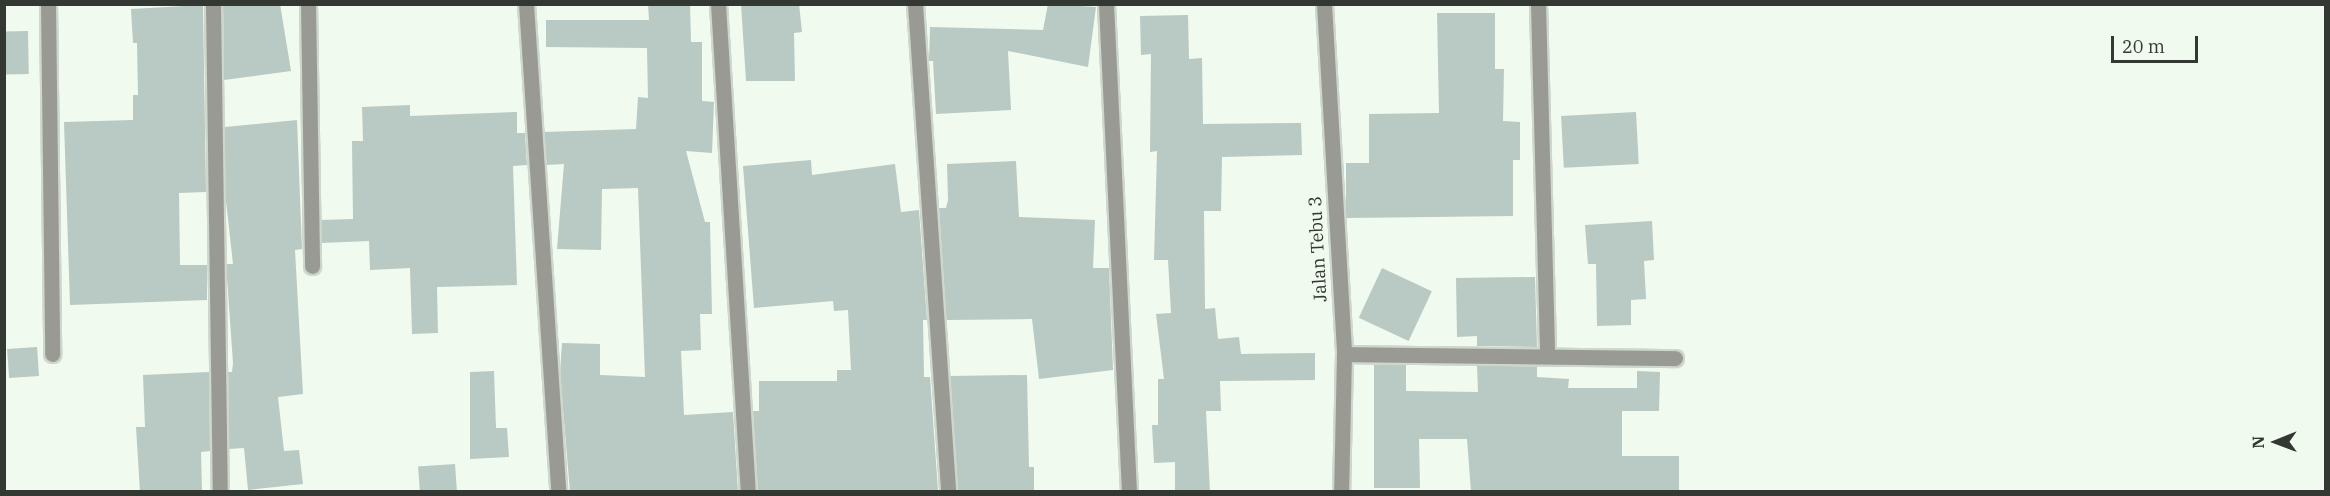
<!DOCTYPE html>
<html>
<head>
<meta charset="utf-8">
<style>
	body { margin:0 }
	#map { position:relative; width:2330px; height:496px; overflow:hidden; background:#f0faee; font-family:"IBM Plex Serif",serif }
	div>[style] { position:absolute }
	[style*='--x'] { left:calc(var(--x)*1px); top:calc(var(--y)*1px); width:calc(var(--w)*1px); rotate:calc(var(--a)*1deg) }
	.building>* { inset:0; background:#b9c9c3; transform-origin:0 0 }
	.roads { filter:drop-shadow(2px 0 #ced7cc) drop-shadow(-2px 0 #ced7cc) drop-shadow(0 2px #ced7cc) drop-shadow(0 -2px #ced7cc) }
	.minor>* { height:15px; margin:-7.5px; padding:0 7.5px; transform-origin:7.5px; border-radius:7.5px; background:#9a9a94 }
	span { translate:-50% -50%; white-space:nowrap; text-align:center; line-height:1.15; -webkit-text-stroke:4.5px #f0faee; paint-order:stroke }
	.street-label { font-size:18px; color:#343833 }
	.frame { position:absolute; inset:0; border:6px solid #343833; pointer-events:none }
	.north { position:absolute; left:2246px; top:412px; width:60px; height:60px; -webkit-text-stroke:4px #f0faee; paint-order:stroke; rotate:269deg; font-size:16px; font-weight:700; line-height:24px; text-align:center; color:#343833 }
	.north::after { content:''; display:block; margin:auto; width:21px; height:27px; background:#343833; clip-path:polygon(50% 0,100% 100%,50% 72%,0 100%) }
	.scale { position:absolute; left:2111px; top:36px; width:87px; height:27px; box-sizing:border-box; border:3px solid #343833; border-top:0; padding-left:8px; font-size:18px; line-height:21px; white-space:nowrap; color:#343833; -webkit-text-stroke:4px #f0faee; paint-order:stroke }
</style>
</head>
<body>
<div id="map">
	<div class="building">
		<i style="clip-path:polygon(223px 4px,280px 4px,291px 71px,224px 80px)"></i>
		<i style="clip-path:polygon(648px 4px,690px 4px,691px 42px,702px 42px,702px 101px,714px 102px,712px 153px,686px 151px,705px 222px,710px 222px,712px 314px,700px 314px,701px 350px,681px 351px,684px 415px,733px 412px,738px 492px,570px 492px,560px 373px,562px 343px,600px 344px,600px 375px,645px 377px,638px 188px,602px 189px,601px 250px,557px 249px,564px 164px,546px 165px,544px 132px,636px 129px,638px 97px,648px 98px,647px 48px,546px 47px,546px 20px,649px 20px)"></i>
		<i style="clip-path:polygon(741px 4px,799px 4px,802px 32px,794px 33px,795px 81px,746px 81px)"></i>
		<i style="clip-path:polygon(1048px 4px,1096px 7px,1088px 67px,1008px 51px,1011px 110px,936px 114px,933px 61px,929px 61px,930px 27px,1043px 30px)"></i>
		<i style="clip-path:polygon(203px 5px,206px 192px,179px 193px,180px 265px,207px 265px,207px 300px,70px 305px,64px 122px,133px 120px,133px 95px,138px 95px,137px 43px,133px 43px,131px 9px)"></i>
		<i style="clip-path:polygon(1437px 13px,1495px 13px,1495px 69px,1504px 69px,1503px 121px,1520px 122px,1520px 160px,1513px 160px,1513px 216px,1346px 218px,1346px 163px,1369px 163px,1369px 114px,1439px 113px)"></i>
		<i style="clip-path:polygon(1188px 15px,1189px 59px,1202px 58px,1203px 124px,1301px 123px,1302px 155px,1222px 157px,1221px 211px,1204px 211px,1205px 309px,1215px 308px,1218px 339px,1239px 337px,1241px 354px,1315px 353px,1315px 380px,1220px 381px,1221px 411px,1206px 411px,1210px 492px,1175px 492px,1175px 462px,1154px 463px,1152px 425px,1158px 425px,1158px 379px,1164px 379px,1156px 314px,1171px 313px,1168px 260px,1154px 260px,1157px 151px,1150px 152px,1151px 54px,1141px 55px,1140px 16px)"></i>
		<i style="left:28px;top:31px;width:43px;height:24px;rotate:89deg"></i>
		<i style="clip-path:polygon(410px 105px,410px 116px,517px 112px,517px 133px,525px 133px,527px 165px,513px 166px,517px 285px,437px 287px,438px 333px,412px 334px,410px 268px,370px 270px,369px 241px,321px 243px,321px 220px,353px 219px,352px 141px,363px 141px,362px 107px)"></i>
		<i style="left:1636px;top:112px;width:52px;height:75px;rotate:87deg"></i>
		<i style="clip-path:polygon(297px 120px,302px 249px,295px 250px,303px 394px,278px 397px,284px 451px,299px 450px,303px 484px,248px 490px,244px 448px,229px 449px,228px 372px,232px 372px,233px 363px,226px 264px,233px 264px,225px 192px,225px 127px)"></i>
		<i style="clip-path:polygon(811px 160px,812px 175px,895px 164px,901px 212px,919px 210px,927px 320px,923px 320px,924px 377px,930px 377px,938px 491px,758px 492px,753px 411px,759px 411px,759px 381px,837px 381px,837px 370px,851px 370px,848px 310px,834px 311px,833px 301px,754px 308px,743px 166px)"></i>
		<i style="clip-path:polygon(1016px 161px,1019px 217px,1095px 220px,1093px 268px,1109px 268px,1113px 370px,1039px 379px,1032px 319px,946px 320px,939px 208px,946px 208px,948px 200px,947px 164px)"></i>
		<i style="clip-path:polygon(1652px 221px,1654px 260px,1644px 261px,1646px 299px,1631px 300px,1631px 325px,1597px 326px,1596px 264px,1588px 264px,1585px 225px)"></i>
		<i style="left:1382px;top:268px;width:55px;height:55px;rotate:25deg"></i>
		<i style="clip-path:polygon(1535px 277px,1537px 347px,1477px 346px,1477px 336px,1457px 337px,1456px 278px)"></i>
		<i style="left:37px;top:347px;width:29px;height:30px;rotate:86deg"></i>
		<i style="clip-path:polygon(1374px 365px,1406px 365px,1406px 391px,1478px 392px,1477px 365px,1537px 366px,1537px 377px,1569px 379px,1568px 388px,1637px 388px,1637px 371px,1660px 372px,1659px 411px,1622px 411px,1622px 456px,1679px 456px,1679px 492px,1471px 492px,1467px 439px,1419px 439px,1420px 488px,1374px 488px)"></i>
		<i style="clip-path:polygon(494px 371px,496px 428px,507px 428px,509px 457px,470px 459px,470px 372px)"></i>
		<i style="clip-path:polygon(209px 372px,210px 451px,201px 452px,202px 492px,140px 492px,136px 427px,145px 427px,143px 375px)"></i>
		<i style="clip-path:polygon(1027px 375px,1029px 467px,1034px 467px,1034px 492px,958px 491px,950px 376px)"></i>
		<i style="left:455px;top:464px;width:28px;height:37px;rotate:86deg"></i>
	</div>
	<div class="roads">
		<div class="minor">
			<i style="--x:48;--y:4;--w:350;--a:89.3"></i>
			<i style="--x:213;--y:4;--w:488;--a:89.2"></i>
			<i style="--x:308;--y:4;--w:262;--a:89.1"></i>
			<i style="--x:526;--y:4;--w:489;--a:86.2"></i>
			<i style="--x:718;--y:4;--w:489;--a:86.5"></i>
			<i style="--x:915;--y:4;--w:489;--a:86.1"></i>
			<i style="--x:1106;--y:4;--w:489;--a:87.3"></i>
			<i style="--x:1324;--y:4;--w:351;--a:86.7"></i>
			<i style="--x:1344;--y:354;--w:138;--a:91.2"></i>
			<i style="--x:1538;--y:4;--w:352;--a:88.5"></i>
			<i style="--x:1344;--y:354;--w:331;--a:0.7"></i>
		</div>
	</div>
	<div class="street-label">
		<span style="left:1318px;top:249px;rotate:-93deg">Jalan Tebu 3</span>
	</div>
	<div class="frame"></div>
	<div class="north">N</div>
	<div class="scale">20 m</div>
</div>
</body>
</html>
